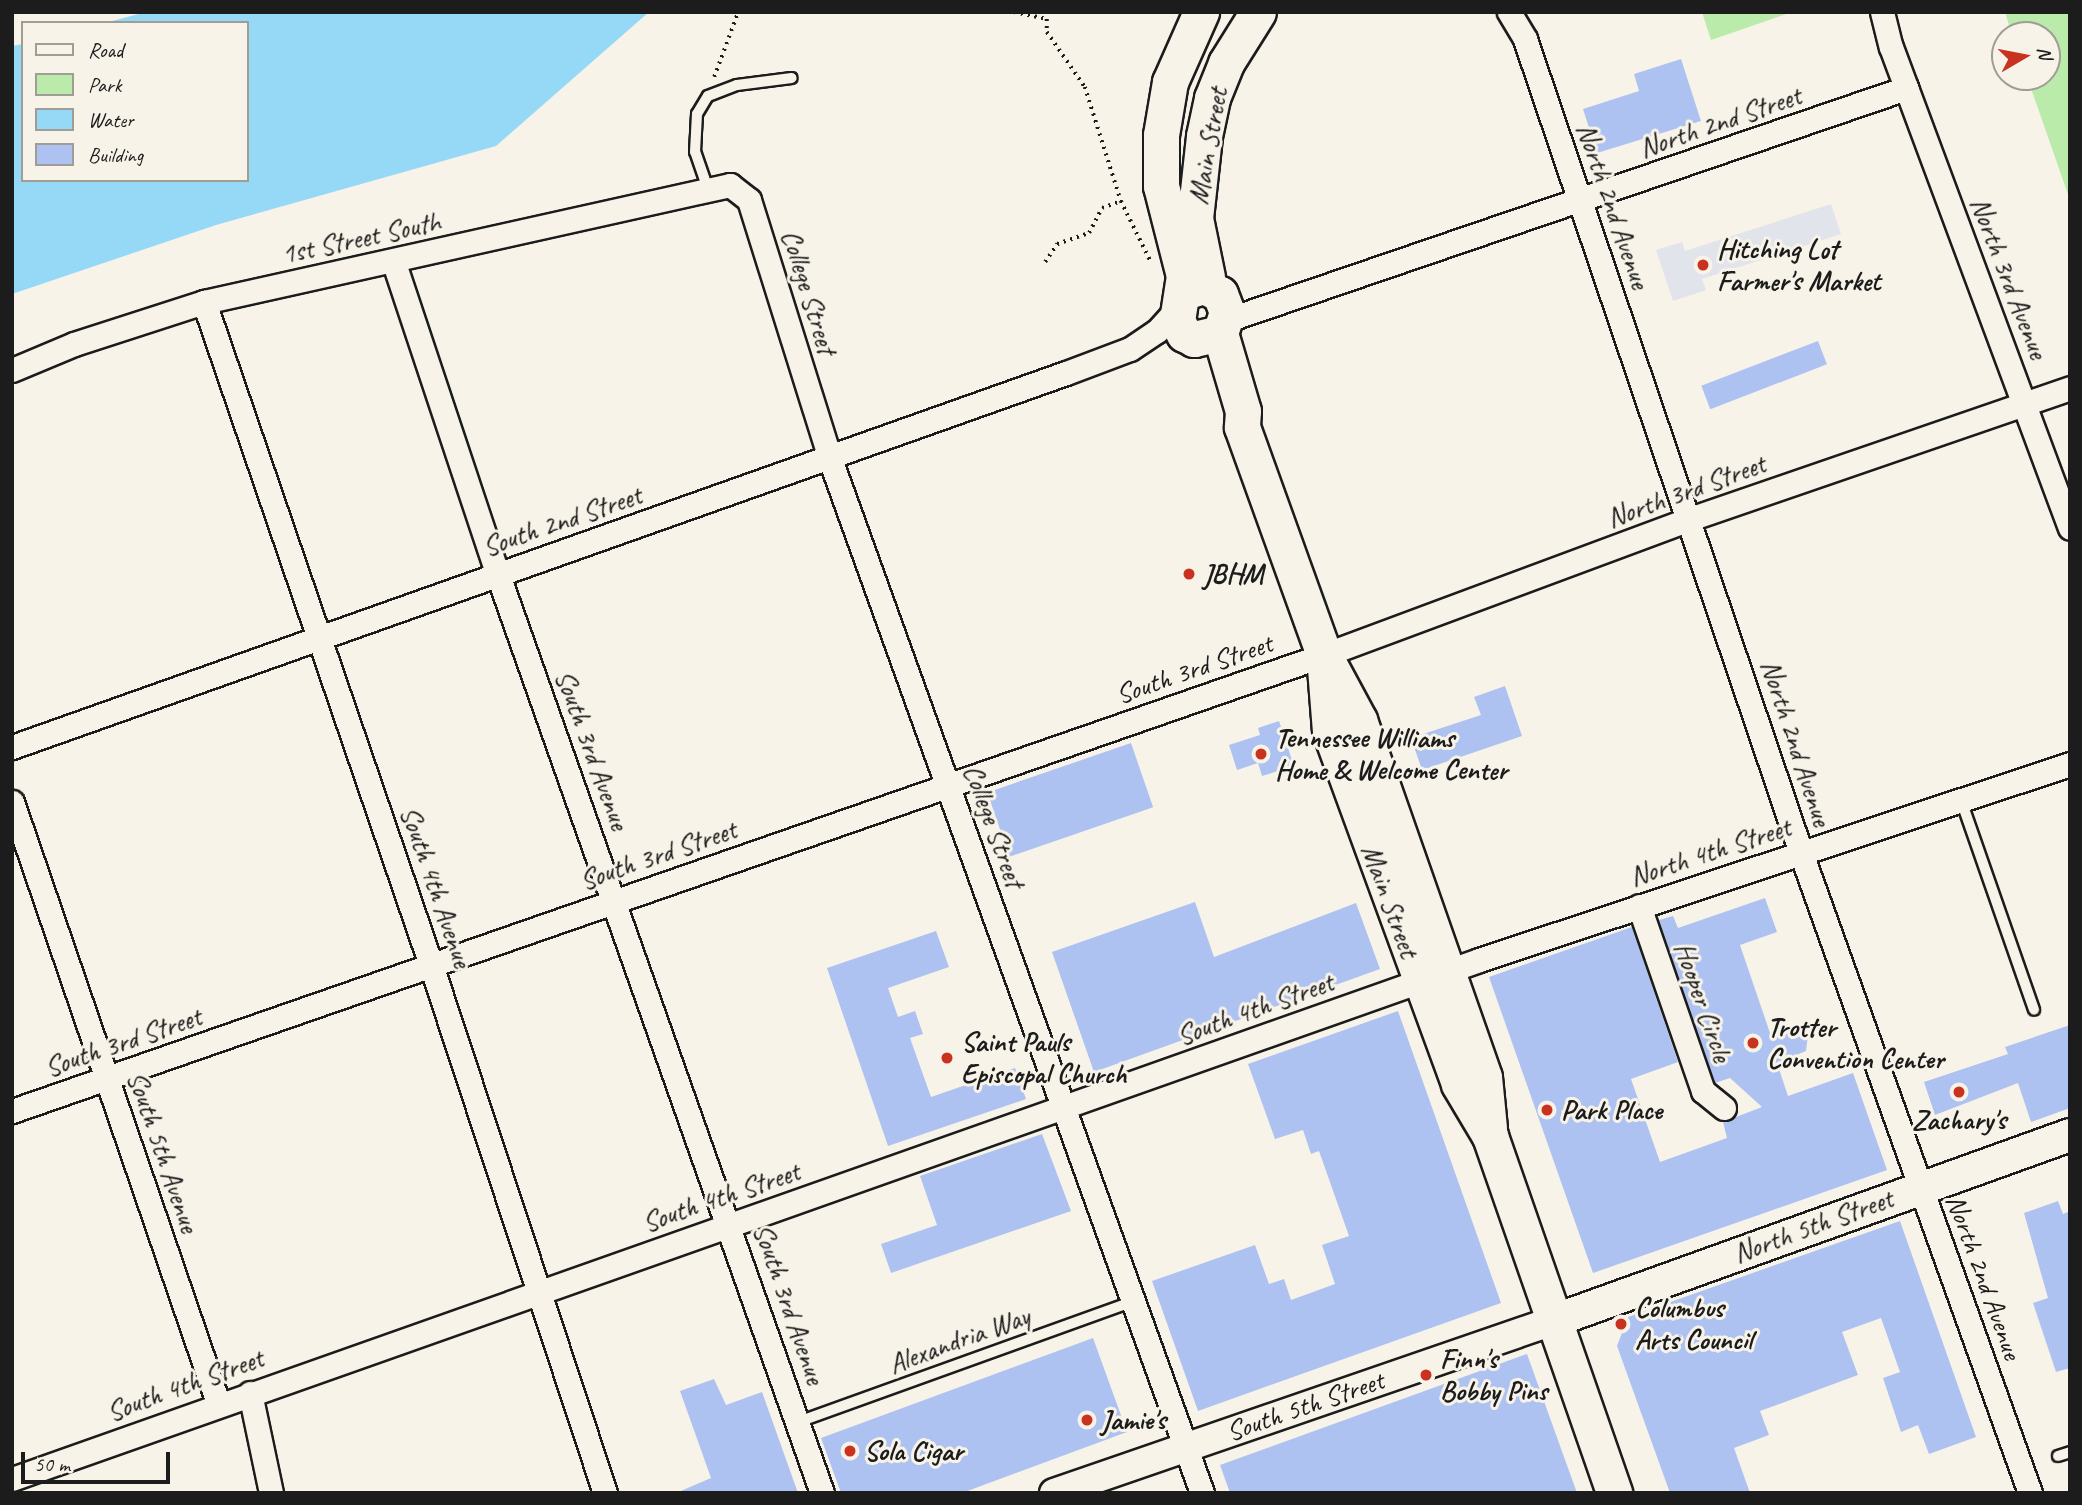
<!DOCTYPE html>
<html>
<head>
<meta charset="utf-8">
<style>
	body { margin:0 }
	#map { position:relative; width:2082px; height:1505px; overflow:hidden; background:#f7f3e8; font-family:Caveat,sans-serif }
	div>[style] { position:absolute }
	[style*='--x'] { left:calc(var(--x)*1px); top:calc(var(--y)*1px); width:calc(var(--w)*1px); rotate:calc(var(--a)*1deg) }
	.built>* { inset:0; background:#e1e4eb }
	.green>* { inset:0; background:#baebab }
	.water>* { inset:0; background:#95d9f7 }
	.building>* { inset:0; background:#aec2f1; transform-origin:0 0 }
	.path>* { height:3.5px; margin-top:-1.75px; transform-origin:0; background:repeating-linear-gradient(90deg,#1c1c1c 0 2px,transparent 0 7px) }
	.roads { filter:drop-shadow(2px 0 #1c1c1c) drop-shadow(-2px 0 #1c1c1c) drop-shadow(0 2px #1c1c1c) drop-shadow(0 -2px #1c1c1c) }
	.service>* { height:10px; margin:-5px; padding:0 5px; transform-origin:5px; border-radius:5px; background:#f7f3e8 }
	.minor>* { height:23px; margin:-11.5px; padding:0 11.5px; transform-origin:11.5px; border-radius:11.5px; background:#f7f3e8 }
	.tertiary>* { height:28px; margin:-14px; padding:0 14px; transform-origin:14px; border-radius:14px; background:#f7f3e8 }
	.secondary>* { height:32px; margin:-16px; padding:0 16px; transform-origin:16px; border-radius:16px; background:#f7f3e8 }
	.primary>* { height:35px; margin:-17.5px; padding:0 17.5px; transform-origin:17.5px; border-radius:17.5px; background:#f7f3e8 }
	.dots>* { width:19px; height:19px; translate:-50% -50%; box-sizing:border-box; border:4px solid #f7f3e8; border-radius:50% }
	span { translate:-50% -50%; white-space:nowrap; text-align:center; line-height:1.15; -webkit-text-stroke:6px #f7f3e8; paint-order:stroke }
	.street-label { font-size:28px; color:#1c1c1c }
	.poi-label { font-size:28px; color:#1c1c1c; font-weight:700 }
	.left { translate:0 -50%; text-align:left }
	.frame { position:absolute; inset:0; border:14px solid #1c1c1c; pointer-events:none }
	.legend { position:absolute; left:21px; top:21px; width:228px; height:161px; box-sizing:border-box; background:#f7f3e8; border:2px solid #9f9d96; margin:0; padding:9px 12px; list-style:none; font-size:21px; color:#1c1c1c }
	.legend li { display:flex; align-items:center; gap:14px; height:35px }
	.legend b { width:35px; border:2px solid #9f9d96 }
	.north { position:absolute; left:1991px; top:21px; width:70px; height:70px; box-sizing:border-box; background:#f7f3e8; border:2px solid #9f9d96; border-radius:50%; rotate:80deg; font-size:19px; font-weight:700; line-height:28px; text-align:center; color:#1c1c1c }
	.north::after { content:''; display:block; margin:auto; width:24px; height:32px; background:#c8321e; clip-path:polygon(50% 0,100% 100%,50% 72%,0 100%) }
	.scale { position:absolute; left:21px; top:1452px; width:149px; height:32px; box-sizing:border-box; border:4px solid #1c1c1c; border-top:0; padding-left:9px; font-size:21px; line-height:24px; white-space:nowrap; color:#1c1c1c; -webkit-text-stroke:5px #f7f3e8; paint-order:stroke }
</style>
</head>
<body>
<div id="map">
	<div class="built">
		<i style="clip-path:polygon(1831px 204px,1841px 234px,1702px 279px,1706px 290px,1673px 301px,1656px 250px,1682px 242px,1685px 251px)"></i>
	</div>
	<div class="green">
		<i style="clip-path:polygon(1702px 12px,1792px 12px,1711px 40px)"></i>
		<i style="clip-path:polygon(2005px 12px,2070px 12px,2070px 200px,2027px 77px,2047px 77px,2047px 35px,2012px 35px)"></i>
	</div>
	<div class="water">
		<i style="clip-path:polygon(146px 12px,649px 12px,496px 146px,216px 225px,12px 294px,12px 46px,23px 44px,23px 180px,247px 180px,247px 23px,105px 23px)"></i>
	</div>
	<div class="building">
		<i style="clip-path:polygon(1681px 59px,1701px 121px,1597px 153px,1583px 109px,1639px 91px,1634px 74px)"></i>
		<i style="left:1818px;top:341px;width:25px;height:125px;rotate:69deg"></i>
		<i style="clip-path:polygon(1505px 686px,1522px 736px,1422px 770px,1411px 738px,1481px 715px,1474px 697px)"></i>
		<i style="clip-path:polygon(1279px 721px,1294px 766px,1262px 776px,1258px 763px,1237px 770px,1229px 745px,1260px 735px,1258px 728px)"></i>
		<i style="left:1131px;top:743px;width:68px;height:152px;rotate:71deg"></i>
		<i style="clip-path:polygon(1765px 898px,1777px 932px,1740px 945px,1770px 1033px,1797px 1026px,1808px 1035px,1806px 1051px,1777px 1063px,1788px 1096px,1853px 1073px,1887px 1170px,1593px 1273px,1489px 977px,1632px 927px,1678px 1062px,1631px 1079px,1660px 1162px,1727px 1138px,1723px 1122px,1762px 1107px,1730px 1078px,1715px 1083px,1659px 920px,1673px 916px,1678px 928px)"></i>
		<i style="clip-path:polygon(1195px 902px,1214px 957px,1356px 903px,1380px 969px,1094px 1072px,1052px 952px)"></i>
		<i style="clip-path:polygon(936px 931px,949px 967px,888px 988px,898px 1017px,915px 1011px,923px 1034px,910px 1038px,931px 1097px,1015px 1068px,1026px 1099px,888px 1146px,827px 968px)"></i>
		<i style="clip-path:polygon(1398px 1011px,1501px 1303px,1198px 1411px,1152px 1281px,1255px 1245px,1269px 1284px,1284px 1279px,1291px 1300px,1335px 1284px,1322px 1245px,1349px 1236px,1319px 1151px,1311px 1154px,1303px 1130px,1275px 1139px,1248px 1064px)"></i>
		<i style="clip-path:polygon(2070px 1025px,2070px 1108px,2031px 1122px,2018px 1083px,1935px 1115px,1924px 1082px,2008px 1054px,2005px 1047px)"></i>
		<i style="clip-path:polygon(1042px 1134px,1071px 1211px,891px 1273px,881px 1244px,937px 1225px,920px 1176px)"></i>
		<i style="clip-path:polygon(2058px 1201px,2063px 1214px,2070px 1211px,2070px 1368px,2056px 1372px,2033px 1303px,2048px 1298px,2024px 1213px)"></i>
		<i style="clip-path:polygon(1900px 1221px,1976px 1437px,1929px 1454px,1918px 1425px,1901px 1432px,1883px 1378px,1900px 1372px,1881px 1318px,1842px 1332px,1858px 1375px,1760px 1411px,1769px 1435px,1734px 1448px,1750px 1493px,1670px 1493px,1617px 1346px,1628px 1317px)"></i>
		<i style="clip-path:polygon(1093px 1338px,1127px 1432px,962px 1493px,841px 1493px,821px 1438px)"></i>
		<i style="clip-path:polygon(1527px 1354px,1577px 1493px,1230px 1493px,1220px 1465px)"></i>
		<i style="clip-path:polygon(714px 1379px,726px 1405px,762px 1392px,798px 1493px,676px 1493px,711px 1478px,680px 1391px)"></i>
	</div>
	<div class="path">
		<i style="--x:1014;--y:12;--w:34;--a:12"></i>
		<i style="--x:1047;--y:19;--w:13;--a:90"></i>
		<i style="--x:1047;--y:32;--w:67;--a:55.4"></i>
		<i style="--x:1085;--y:87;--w:120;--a:72.5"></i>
		<i style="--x:1121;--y:201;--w:66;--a:63.8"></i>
		<i style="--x:714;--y:77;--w:69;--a:-69.7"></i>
		<i style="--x:1045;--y:262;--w:22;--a:-56"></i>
		<i style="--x:1057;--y:244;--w:34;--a:-19"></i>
		<i style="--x:1089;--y:233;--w:28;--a:-63"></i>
		<i style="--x:1102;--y:208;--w:20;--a:-20"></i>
	</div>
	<div class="roads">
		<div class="service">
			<i style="--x:708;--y:189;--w:39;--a:-109"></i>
			<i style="--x:695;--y:152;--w:38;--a:-87"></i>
			<i style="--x:697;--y:114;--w:21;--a:-59"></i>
			<i style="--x:708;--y:96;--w:31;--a:-21"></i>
			<i style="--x:737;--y:85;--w:55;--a:-7.3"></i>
			<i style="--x:1961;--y:800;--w:222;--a:70.8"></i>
			<i style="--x:798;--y:1422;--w:357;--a:-19.8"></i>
			<i style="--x:2058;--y:1456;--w:13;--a:-18"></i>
		</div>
		<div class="minor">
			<i style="--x:1509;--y:12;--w:31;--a:59"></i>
			<i style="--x:1525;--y:39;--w:860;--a:71.27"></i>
			<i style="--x:1801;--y:853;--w:680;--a:70.31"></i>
			<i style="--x:1882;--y:12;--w:36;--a:76"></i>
			<i style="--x:1891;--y:47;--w:513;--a:69.59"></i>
			<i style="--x:394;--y:263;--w:329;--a:71.6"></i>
			<i style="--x:498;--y:575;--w:973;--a:70.56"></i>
			<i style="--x:204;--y:302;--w:704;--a:71.1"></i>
			<i style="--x:432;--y:968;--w:553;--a:71.76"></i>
			<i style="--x:1227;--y:320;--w:718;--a:-18.86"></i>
			<i style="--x:12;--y:370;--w:67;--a:-22.8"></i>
			<i style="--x:74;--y:344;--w:137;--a:-17.9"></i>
			<i style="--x:204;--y:302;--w:539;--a:-12.54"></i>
			<i style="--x:730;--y:185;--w:24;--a:38"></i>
			<i style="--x:749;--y:200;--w:271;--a:72.6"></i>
			<i style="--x:830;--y:459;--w:1099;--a:70.21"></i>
			<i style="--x:12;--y:747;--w:1118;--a:-19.54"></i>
			<i style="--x:1066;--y:373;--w:68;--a:-20.6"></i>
			<i style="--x:1130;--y:349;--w:32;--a:-34"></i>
			<i style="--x:1157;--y:331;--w:28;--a:-48"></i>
			<i style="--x:12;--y:802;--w:635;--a:71.08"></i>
			<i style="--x:1639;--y:906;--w:196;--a:70.9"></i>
			<i style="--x:1703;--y:1091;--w:27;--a:39"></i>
			<i style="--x:12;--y:1111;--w:1389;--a:-19.17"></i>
			<i style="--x:1324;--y:655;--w:390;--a:-20.4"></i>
			<i style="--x:1690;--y:519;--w:402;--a:-19"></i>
			<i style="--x:250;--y:1393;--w:102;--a:78.1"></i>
			<i style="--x:12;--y:1479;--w:1556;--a:-19.48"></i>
			<i style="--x:1479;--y:960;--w:623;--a:-18.35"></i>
		</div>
		<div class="tertiary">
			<i style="--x:1054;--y:1493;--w:531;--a:-19.02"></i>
		</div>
		<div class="secondary">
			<i style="--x:1556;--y:1320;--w:546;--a:-19.79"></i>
		</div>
		<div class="primary">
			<i style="--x:1207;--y:277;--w:60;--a:-101.5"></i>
			<i style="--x:1195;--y:218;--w:82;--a:-83.7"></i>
			<i style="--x:1204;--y:136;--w:39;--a:-78"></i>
			<i style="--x:1212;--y:98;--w:38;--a:-68"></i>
			<i style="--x:1226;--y:63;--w:60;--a:-57.9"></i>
			<i style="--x:1184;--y:292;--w:21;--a:-17"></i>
			<i style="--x:1204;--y:286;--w:18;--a:27"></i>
			<i style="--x:1220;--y:294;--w:19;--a:69"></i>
			<i style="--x:1227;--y:312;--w:22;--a:108"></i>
			<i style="--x:1220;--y:333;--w:27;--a:167"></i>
			<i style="--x:1194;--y:339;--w:11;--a:-153"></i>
			<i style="--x:1184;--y:334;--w:15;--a:-118"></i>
			<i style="--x:1177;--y:321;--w:46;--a:-81.2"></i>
			<i style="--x:1184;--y:276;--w:93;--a:-104.3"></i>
			<i style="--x:1161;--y:186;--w:51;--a:-90"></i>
			<i style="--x:1161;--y:135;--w:54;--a:-80.4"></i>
			<i style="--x:1170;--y:82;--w:77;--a:-66.1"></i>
			<i style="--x:1220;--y:333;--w:81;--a:73.6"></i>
			<i style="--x:1243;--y:411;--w:16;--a:94"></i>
			<i style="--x:1242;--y:427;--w:242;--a:70.2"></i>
			<i style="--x:1324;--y:655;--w:74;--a:61.7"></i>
			<i style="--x:1359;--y:720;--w:378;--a:70.7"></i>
			<i style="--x:1484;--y:1077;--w:51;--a:84.4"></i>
			<i style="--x:1324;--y:655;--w:76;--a:85.5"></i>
			<i style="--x:1330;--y:731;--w:376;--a:69.9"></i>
			<i style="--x:1459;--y:1084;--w:61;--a:59.2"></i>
			<i style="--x:1490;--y:1136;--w:378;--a:70.8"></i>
		</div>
	</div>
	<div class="dots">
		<i style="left:1703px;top:265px;background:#c8321e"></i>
		<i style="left:1189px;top:574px;background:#c8321e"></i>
		<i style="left:1261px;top:754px;background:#c8321e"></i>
		<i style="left:1753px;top:1043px;background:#c8321e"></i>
		<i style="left:947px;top:1058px;background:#c8321e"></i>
		<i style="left:1959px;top:1092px;background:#c8321e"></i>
		<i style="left:1547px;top:1110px;background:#c8321e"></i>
		<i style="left:1621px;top:1324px;background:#c8321e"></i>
		<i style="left:1426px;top:1375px;background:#c8321e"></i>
		<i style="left:1087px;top:1420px;background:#c8321e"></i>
		<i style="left:850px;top:1451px;background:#c8321e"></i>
	</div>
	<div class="street-label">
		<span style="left:1720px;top:122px;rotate:-19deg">North 2nd Street</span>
		<span style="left:1208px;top:146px;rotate:-80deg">Main Street</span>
		<span style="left:1613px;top:206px;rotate:71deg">North 2nd Avenue</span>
		<span style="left:361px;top:238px;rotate:-12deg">1st Street South</span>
		<span style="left:2009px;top:278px;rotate:69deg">North 3rd Avenue</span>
		<span style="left:809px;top:292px;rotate:73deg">College Street</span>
		<span style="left:1686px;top:491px;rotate:-20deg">North 3rd Street</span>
		<span style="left:562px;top:521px;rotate:-19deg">South 2nd Street</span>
		<span style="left:1194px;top:669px;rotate:-19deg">South 3rd Street</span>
		<span style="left:1796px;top:743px;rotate:72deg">North 2nd Avenue</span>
		<span style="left:592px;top:750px;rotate:70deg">South 3rd Avenue</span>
		<span style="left:994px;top:826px;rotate:70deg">College Street</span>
		<span style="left:1710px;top:852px;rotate:-18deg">North 4th Street</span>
		<span style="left:658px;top:855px;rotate:-19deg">South 3rd Street</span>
		<span style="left:436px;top:887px;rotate:71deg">South 4th Avenue</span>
		<span style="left:1390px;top:901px;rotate:70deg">Main Street</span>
		<span style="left:1703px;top:1002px;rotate:71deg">Hooper Circle</span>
		<span style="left:1255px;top:1009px;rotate:-20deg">South 4th Street</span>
		<span style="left:123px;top:1042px;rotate:-19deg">South 3rd Street</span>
		<span style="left:163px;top:1152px;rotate:71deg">South 5th Avenue</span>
		<span style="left:721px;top:1197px;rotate:-19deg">South 4th Street</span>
		<span style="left:1813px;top:1226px;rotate:-20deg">North 5th Street</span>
		<span style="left:1984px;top:1277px;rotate:70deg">North 2nd Avenue</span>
		<span style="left:789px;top:1304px;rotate:71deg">South 3rd Avenue</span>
		<span style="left:959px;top:1340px;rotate:-20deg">Alexandria Way</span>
		<span style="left:185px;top:1385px;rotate:-20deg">South 4th Street</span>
		<span style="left:1305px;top:1406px;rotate:-19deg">South 5th Street</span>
	</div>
	<div class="poi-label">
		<span class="left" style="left:1717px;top:265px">Hitching Lot<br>Farmer's Market</span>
		<span class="left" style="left:1203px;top:574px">JBHM</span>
		<span class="left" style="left:1275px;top:754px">Tennessee Williams<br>Home &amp; Welcome Center</span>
		<span class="left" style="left:1767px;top:1043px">Trotter<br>Convention Center</span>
		<span class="left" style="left:961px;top:1058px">Saint Pauls<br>Episcopal Church</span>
		<span class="left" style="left:1561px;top:1110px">Park Place</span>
		<span style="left:1959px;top:1120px">Zachary's</span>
		<span class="left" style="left:1635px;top:1324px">Columbus<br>Arts Council</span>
		<span class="left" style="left:1440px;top:1375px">Finn's<br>Bobby Pins</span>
		<span class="left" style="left:1101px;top:1420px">Jamie's</span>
		<span class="left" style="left:864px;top:1451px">Sola Cigar</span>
	</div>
	<div class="frame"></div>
	<ul class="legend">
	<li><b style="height:9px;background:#f7f3e8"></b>Road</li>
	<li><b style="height:19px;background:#baebab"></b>Park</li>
	<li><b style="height:19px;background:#95d9f7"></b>Water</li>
	<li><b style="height:19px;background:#aec2f1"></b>Building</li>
	</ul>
	<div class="north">N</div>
	<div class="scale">50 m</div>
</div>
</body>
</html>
